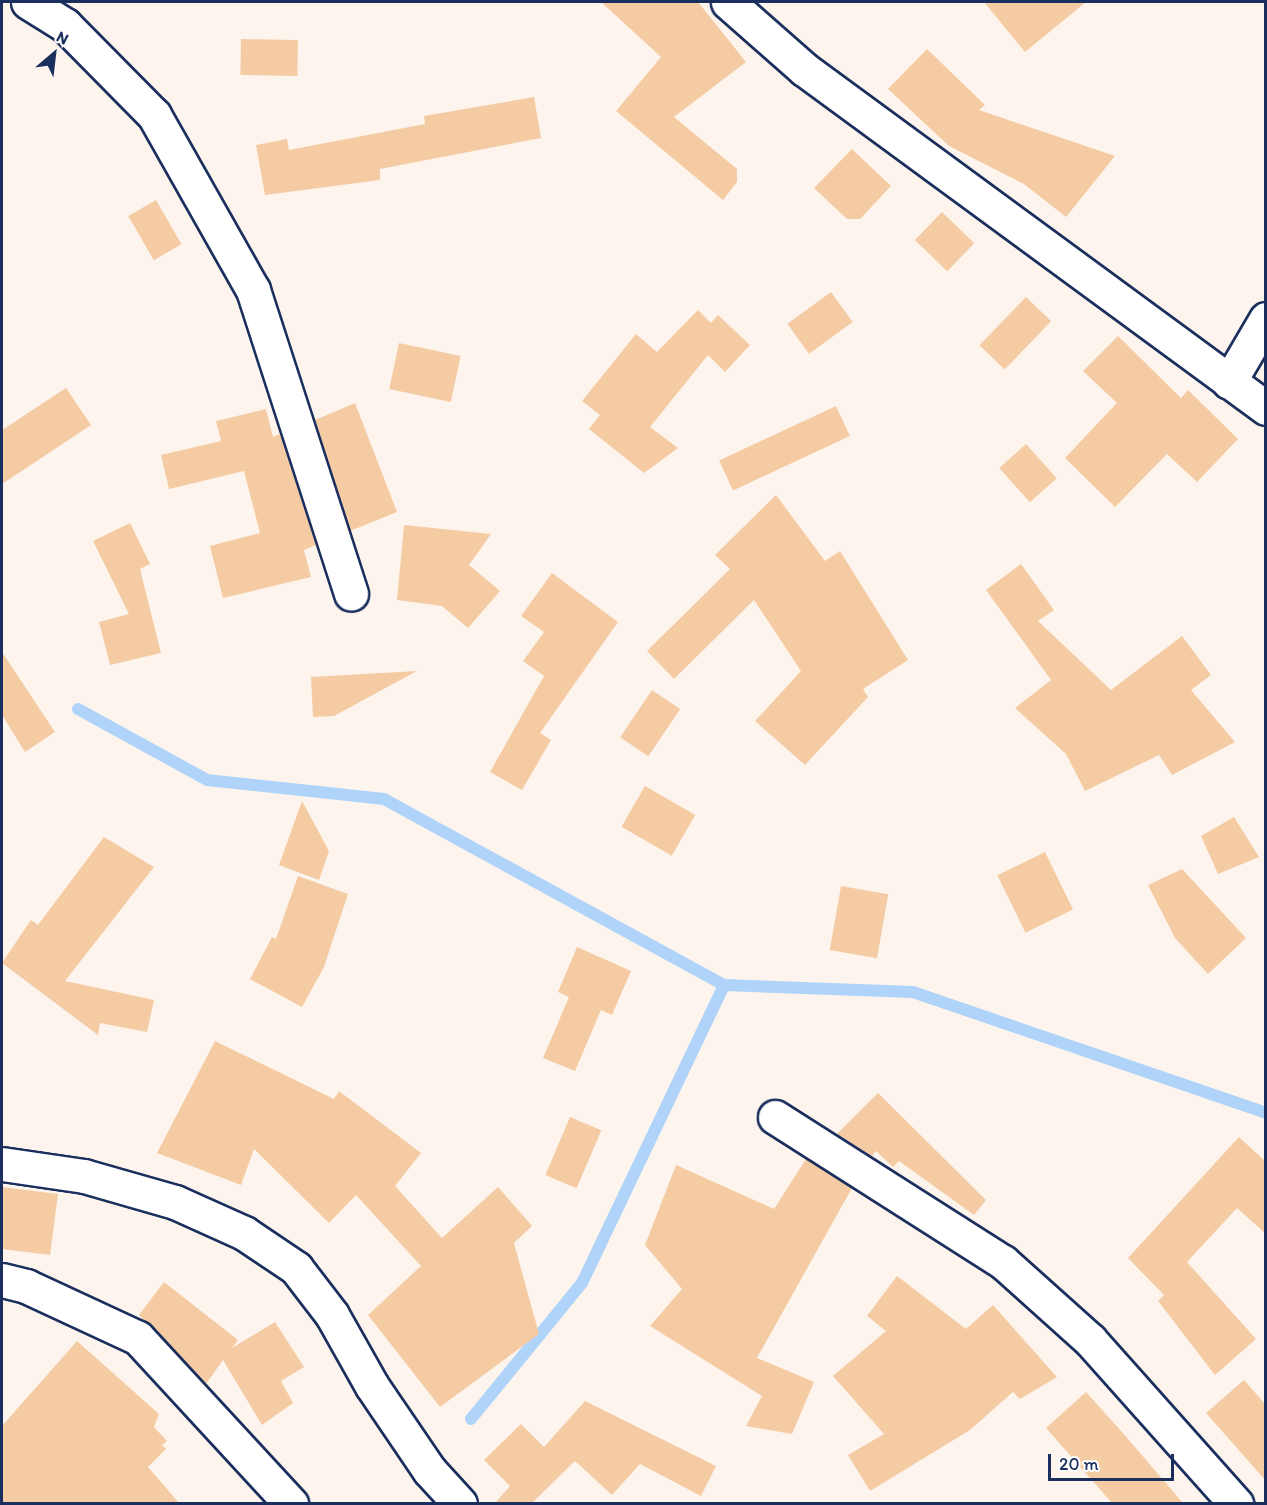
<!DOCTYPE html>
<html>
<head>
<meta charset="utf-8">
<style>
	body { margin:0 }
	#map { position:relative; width:1267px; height:1505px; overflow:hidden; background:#fdf5ed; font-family:Itim,sans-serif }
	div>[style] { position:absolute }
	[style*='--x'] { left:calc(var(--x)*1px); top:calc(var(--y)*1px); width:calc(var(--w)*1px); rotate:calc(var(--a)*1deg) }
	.stream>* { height:12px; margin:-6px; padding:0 6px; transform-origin:6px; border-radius:6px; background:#b0d4f9 }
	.building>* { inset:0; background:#f5cba4; transform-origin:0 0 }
	.roads { filter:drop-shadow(2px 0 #1b2f5e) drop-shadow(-2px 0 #1b2f5e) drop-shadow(0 2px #1b2f5e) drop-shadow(0 -2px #1b2f5e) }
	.street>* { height:33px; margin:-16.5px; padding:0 16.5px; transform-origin:16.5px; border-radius:16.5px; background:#fff }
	span { translate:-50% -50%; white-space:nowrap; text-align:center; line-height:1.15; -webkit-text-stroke:5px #fff; paint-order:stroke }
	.frame { position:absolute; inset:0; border:3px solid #1b2f5e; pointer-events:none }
	.north { position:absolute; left:24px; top:24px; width:60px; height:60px; -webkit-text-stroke:4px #fff; paint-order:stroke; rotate:28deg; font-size:16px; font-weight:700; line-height:24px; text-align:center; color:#1b2f5e }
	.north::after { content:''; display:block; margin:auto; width:21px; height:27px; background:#1b2f5e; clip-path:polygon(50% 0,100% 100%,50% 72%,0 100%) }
	.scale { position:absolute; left:1048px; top:1454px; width:126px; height:27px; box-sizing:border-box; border:3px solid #1b2f5e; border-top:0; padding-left:8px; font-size:18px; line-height:21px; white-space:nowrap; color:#1b2f5e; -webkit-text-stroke:4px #fff; paint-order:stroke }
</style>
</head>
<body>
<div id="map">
	<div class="stream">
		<i style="--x:78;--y:709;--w:147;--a:28.8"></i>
		<i style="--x:207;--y:780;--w:178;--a:6.1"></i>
		<i style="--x:384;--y:799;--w:388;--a:28.7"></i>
		<i style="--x:724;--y:985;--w:189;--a:2.1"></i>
		<i style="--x:913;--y:992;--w:373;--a:18.9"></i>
		<i style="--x:471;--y:1419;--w:176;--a:-50.8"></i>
		<i style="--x:582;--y:1283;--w:330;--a:-64.5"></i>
	</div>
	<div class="building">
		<i style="clip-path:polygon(601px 2px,698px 2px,746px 62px,674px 117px,737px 169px,737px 182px,723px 200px,616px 111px,661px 57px)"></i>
		<i style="clip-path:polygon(984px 2px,1086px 2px,1025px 52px)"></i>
		<i style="left:241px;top:39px;width:57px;height:36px;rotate:1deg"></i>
		<i style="clip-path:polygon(927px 49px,985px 105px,979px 110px,1115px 156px,1066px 217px,1024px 184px,949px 146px,888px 89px)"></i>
		<i style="clip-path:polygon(534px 97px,541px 138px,380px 169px,380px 180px,265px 195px,256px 145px,287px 139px,289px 150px,425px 124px,424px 116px)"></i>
		<i style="clip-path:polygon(852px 149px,891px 186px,860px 219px,847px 219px,814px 188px)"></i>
		<i style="left:156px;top:200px;width:51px;height:32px;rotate:60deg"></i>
		<i style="left:942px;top:212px;width:45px;height:39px;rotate:44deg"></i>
		<i style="left:831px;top:292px;width:37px;height:54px;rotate:54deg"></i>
		<i style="left:1026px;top:297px;width:35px;height:67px;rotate:44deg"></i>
		<i style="clip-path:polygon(698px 310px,711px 323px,718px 315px,750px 345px,725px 372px,708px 355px,650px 427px,678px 448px,644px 473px,589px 429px,600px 415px,582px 401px,636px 334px,657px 352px)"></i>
		<i style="clip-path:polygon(1118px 336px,1181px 398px,1188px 390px,1238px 439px,1197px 482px,1167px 454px,1115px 507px,1065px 458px,1117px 403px,1083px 371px)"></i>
		<i style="left:399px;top:343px;width:63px;height:47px;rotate:12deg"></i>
		<i style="clip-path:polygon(66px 388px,91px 425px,2px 484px,2px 430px)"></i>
		<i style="clip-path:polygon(355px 403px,397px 512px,350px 531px,315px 420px)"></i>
		<i style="left:836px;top:406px;width:33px;height:129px;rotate:65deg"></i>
		<i style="clip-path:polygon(266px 409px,273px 437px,280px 434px,316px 545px,304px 550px,311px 577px,223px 598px,210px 546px,260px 533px,244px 471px,169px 489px,161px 455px,221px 441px,216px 421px)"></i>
		<i style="left:1026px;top:444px;width:46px;height:36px;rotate:48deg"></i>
		<i style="clip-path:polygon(776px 495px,825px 561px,840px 551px,908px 660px,863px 689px,868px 697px,805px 765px,755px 721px,801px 671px,754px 600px,674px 679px,647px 651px,730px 569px,715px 555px)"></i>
		<i style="clip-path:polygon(130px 523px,150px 564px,140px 569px,161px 653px,110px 665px,99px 622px,129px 614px,93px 541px)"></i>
		<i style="clip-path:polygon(404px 525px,491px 534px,469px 565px,500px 591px,468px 628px,442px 606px,397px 600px)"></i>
		<i style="clip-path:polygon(1021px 564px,1054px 610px,1038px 621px,1111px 690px,1182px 636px,1211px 675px,1191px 690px,1235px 742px,1172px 775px,1159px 755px,1085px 791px,1066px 754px,1015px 708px,1051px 680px,986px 590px)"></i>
		<i style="clip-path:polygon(552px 573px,618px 622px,540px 733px,551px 740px,522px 790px,490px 772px,544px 676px,523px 661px,544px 632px,521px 616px)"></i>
		<i style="clip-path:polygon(2px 652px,55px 732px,25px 752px,2px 715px)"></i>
		<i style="clip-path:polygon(417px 671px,334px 716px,313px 717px,311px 677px)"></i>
		<i style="left:652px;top:690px;width:34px;height:57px;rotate:34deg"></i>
		<i style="left:645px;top:786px;width:58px;height:47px;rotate:30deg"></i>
		<i style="clip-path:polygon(302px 801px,329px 851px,319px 880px,279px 865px)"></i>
		<i style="clip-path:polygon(1234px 817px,1259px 857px,1218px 874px,1201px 836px)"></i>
		<i style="clip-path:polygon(104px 837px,154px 867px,65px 981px,154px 1000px,147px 1032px,100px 1023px,98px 1035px,2px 963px,31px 920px,38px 925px)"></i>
		<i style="left:1045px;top:852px;width:64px;height:53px;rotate:64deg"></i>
		<i style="clip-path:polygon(1182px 869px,1246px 938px,1208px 974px,1175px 938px,1148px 885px)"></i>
		<i style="clip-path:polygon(298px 876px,348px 894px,324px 967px,302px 1007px,250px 979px,272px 937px,276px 939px)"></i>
		<i style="left:841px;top:886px;width:48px;height:65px;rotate:10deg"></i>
		<i style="clip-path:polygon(577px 947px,631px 971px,612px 1015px,601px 1010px,575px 1071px,543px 1058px,569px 997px,558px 992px)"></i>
		<i style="clip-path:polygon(215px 1041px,334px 1099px,339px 1091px,421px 1153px,395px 1186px,442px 1238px,498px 1187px,532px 1226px,514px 1243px,539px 1334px,440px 1407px,368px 1315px,421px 1266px,356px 1195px,329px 1223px,254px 1149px,241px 1185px,157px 1153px)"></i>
		<i style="clip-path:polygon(878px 1093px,986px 1200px,974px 1215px,899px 1161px,893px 1167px,876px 1151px,872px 1156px,837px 1134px)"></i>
		<i style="left:570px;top:1117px;width:34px;height:63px;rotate:23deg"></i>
		<i style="clip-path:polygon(1239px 1137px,1266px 1162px,1266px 1234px,1237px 1208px,1187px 1262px,1256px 1339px,1215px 1375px,1158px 1301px,1164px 1295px,1128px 1258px)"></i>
		<i style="clip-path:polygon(806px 1159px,852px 1188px,757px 1358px,814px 1382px,792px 1434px,746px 1426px,762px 1396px,650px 1326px,682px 1289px,645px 1245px,676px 1165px,774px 1209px)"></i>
		<i style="clip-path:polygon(2px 1187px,58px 1194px,50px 1255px,2px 1249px)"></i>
		<i style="clip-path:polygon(897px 1276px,966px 1329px,993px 1305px,1057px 1377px,1020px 1399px,1013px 1392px,970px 1430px,870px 1491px,848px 1455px,884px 1434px,833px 1376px,886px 1331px,867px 1316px)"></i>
		<i style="clip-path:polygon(164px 1282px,238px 1340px,232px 1348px,275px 1322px,304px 1367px,281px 1381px,293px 1403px,262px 1425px,223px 1360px,206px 1384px,139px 1315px)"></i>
		<i style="clip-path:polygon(77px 1341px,159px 1414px,154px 1427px,167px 1441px,162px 1445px,166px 1449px,148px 1467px,179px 1503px,2px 1503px,2px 1426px)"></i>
		<i style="clip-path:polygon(1244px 1380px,1266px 1405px,1266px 1481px,1206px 1413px)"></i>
		<i style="clip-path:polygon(1086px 1392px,1122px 1432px,1183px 1503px,1112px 1503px,1046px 1428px)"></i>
		<i style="clip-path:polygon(585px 1401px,716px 1466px,701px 1496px,640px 1464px,612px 1495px,575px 1461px,532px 1503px,495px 1503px,510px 1486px,484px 1460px,521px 1424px,544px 1447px)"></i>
	</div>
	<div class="roads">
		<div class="street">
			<i style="--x:28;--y:2;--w:44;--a:31.9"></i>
			<i style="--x:65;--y:25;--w:127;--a:45.3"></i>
			<i style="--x:154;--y:115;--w:201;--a:60.5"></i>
			<i style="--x:253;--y:290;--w:319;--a:72.1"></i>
			<i style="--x:728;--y:2;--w:101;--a:41.4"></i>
			<i style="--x:804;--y:69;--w:573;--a:36.27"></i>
			<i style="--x:1229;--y:382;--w:73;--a:-59.6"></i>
			<i style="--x:775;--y:1117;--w:270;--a:32.5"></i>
			<i style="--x:1003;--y:1262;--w:117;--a:41.9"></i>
			<i style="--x:1090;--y:1340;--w:220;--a:48.3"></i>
			<i style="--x:2;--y:1164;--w:83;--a:8.3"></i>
			<i style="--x:84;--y:1176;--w:95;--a:15.9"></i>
			<i style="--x:175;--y:1202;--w:76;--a:24.2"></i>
			<i style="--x:244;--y:1233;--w:63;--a:33.9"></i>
			<i style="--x:296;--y:1268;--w:59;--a:52.5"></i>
			<i style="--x:332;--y:1315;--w:81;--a:60.6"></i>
			<i style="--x:372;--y:1386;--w:102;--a:55.8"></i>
			<i style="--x:429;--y:1470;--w:46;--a:47.6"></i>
			<i style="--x:2;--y:1280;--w:25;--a:14"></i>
			<i style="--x:26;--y:1286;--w:123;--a:24.9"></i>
			<i style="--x:138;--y:1338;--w:226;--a:47.3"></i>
		</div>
	</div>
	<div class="frame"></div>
	<div class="north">N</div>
	<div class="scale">20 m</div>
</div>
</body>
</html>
